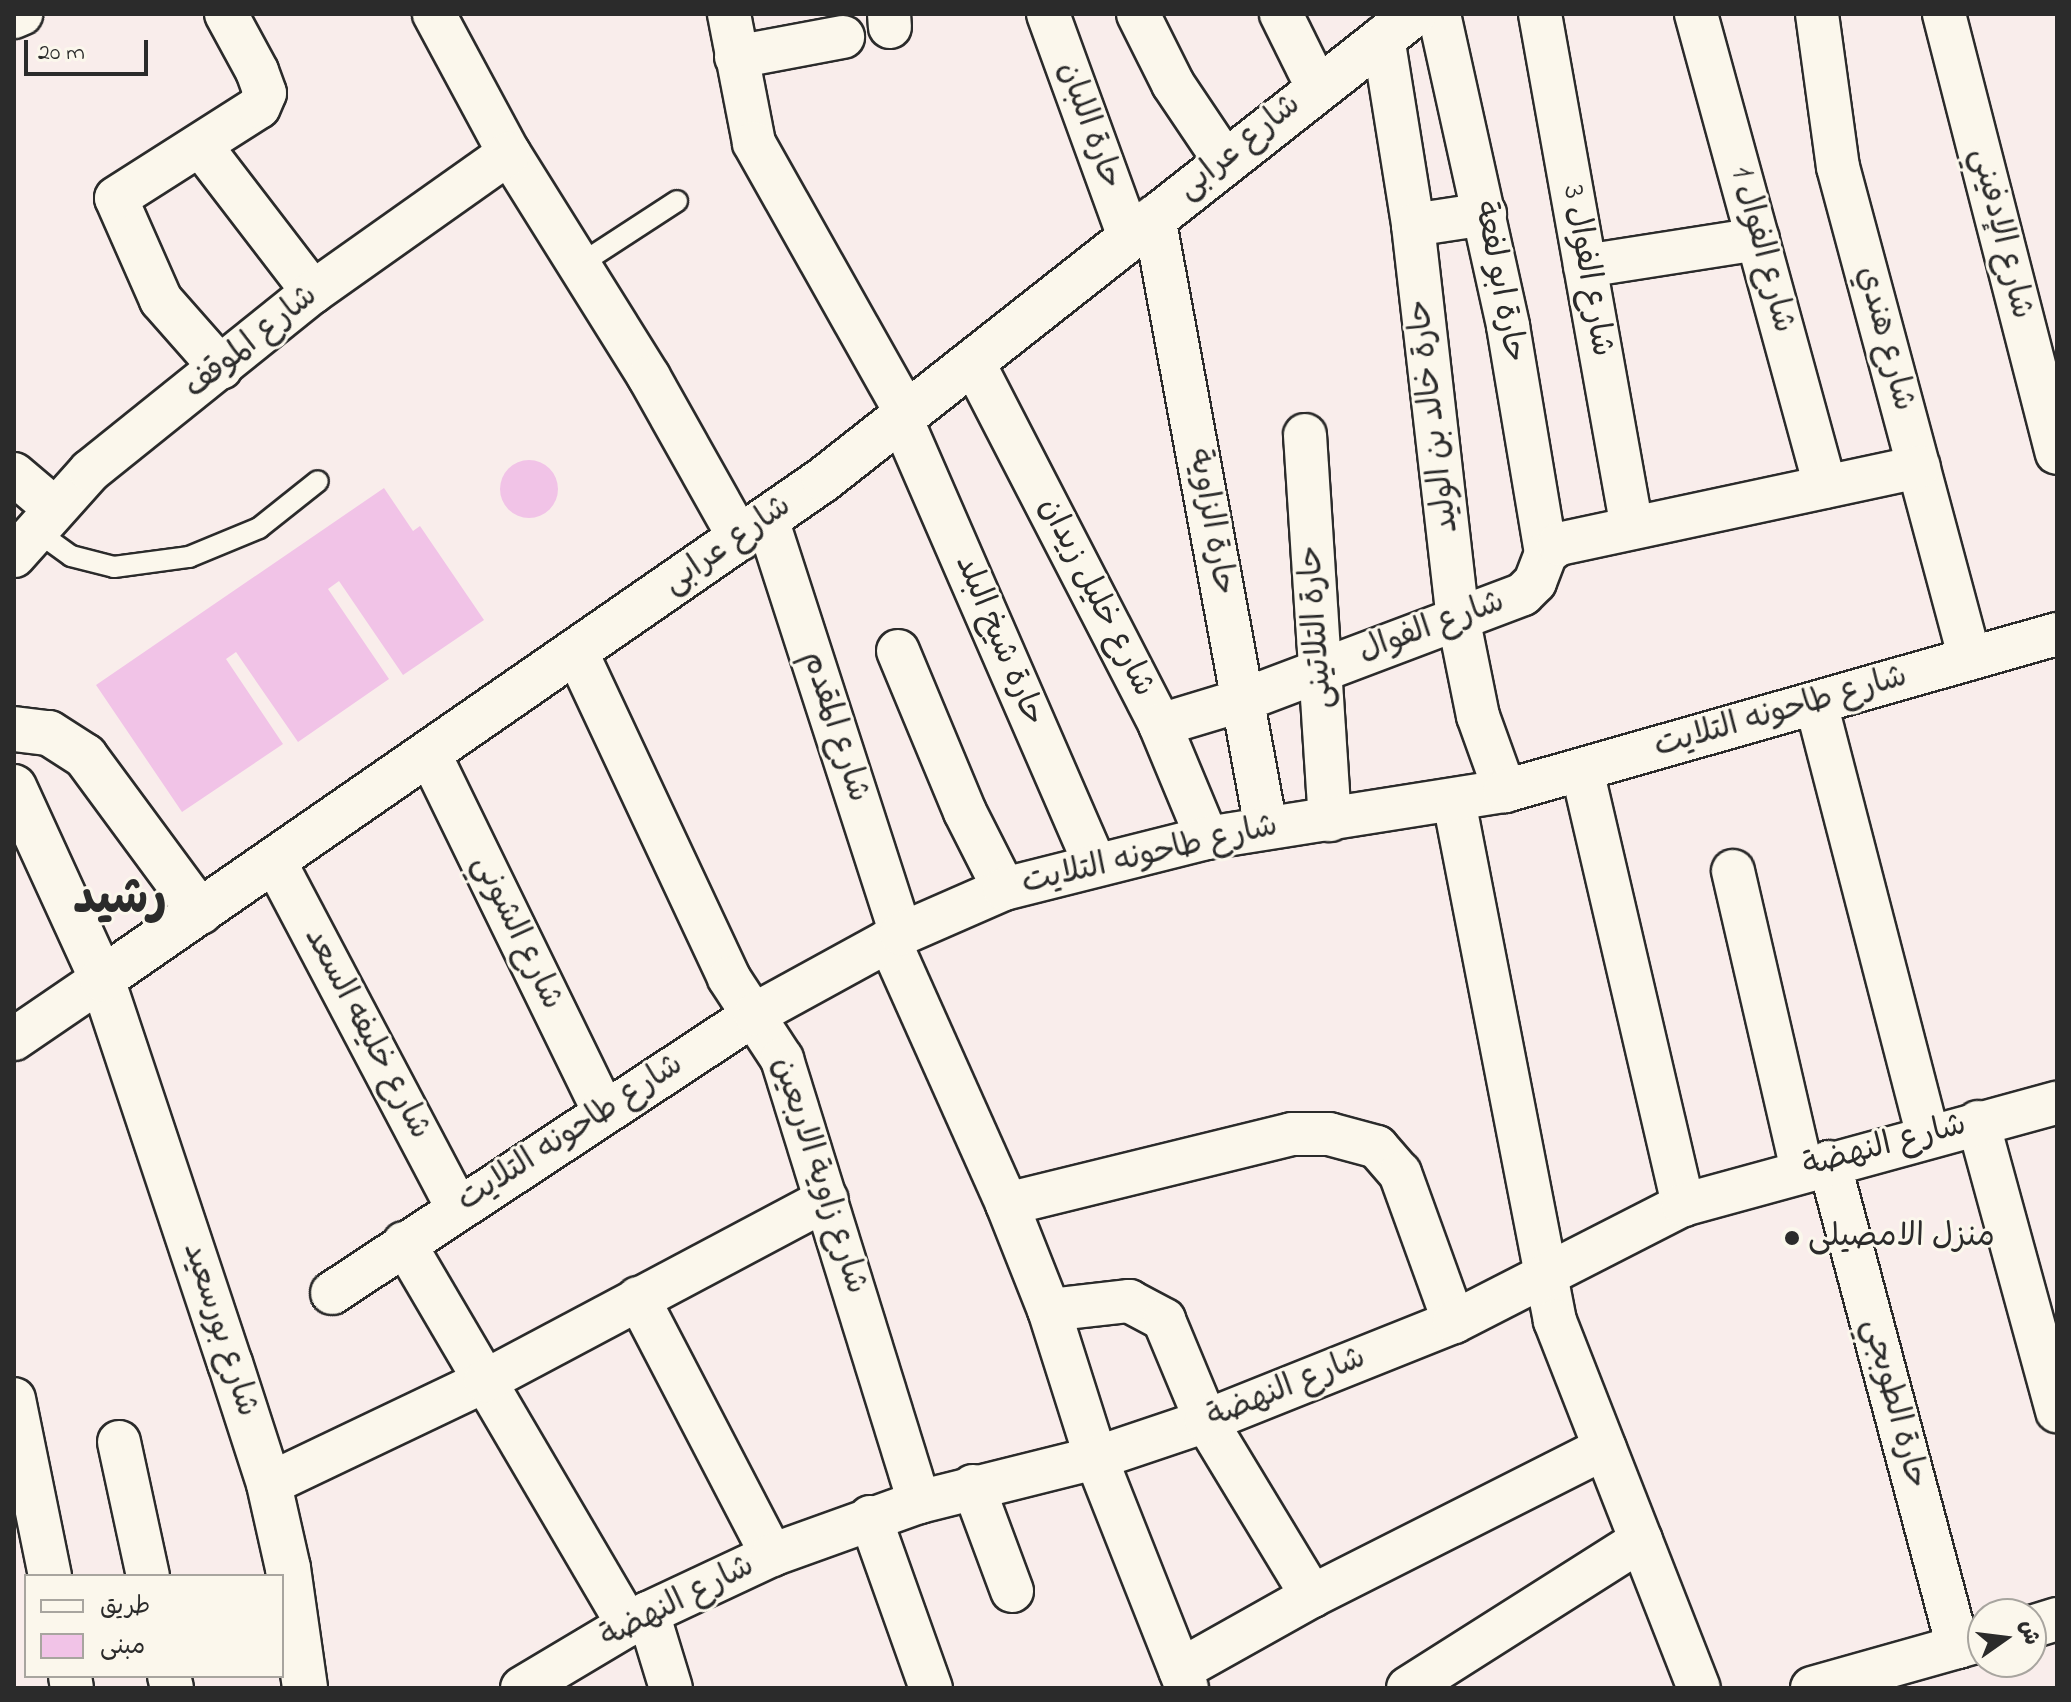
<!DOCTYPE html>
<html>
<head>
<meta charset="utf-8">
<style>
	body { margin:0 }
	#map { position:relative; width:2071px; height:1702px; overflow:hidden; background:#f9edeb; font-family:"Indie Flower","Playpen Sans Arabic",sans-serif }
	div>[style] { position:absolute }
	[style*='--x'] { left:calc(var(--x)*1px); top:calc(var(--y)*1px); width:calc(var(--w)*1px); rotate:calc(var(--a)*1deg) }
	.building>* { inset:0; background:#f1c3e7 }
	.round { border-radius:50% }
	.roads { filter:drop-shadow(2px 0 #2b2b2b) drop-shadow(-2px 0 #2b2b2b) drop-shadow(0 2px #2b2b2b) drop-shadow(0 -2px #2b2b2b) }
	.service>* { height:20px; margin:-10px; padding:0 10px; transform-origin:10px; border-radius:10px; background:#fbf7ec }
	.minor>* { height:42px; margin:-21px; padding:0 21px; transform-origin:21px; border-radius:21px; background:#fbf7ec }
	.tertiary>* { height:44px; margin:-22px; padding:0 22px; transform-origin:22px; border-radius:22px; background:#fbf7ec }
	.dots>* { width:22px; height:22px; translate:-50% -50%; box-sizing:border-box; border:4px solid #fbf7ec; border-radius:50% }
	span { translate:-50% -50%; white-space:nowrap; text-align:center; line-height:1.15; -webkit-text-stroke:6px #fbf7ec; paint-order:stroke }
	.street-label { font-size:32px; color:#2b2b2b }
	.poi-label { font-size:32px; color:#2b2b2b }
	.left { translate:0 -50%; text-align:left }
	.town-label { font-size:48px; color:#2b2b2b; font-weight:700 }
	.frame { position:absolute; inset:0; border:16px solid #2b2b2b; pointer-events:none }
	.legend { position:absolute; left:24px; top:1574px; width:260px; height:104px; box-sizing:border-box; background:#fbf7ec; border:2px solid #a8a59f; margin:0; padding:10px 14px; list-style:none; font-size:24px; color:#2b2b2b }
	.legend li { display:flex; align-items:center; gap:16px; height:40px }
	.legend b { width:40px; border:2px solid #a8a59f }
	.north { position:absolute; left:1967px; top:1598px; width:80px; height:80px; box-sizing:border-box; background:#fbf7ec; border:2px solid #a8a59f; border-radius:50%; rotate:76deg; font-size:22px; font-weight:700; line-height:32px; text-align:center; color:#2b2b2b }
	.north::after { content:''; display:block; margin:auto; width:28px; height:36px; background:#2b2b2b; clip-path:polygon(50% 0,100% 100%,50% 72%,0 100%) }
	.scale { position:absolute; left:24px; top:40px; width:124px; height:36px; box-sizing:border-box; border:4px solid #2b2b2b; border-top:0; padding-left:10px; font-size:24px; line-height:28px; white-space:nowrap; color:#2b2b2b; -webkit-text-stroke:6px #fbf7ec; paint-order:stroke }
</style>
</head>
<body>
<div id="map">
	<div class="building">
		<i class="round" style="left:500px;top:460px;width:58px;height:58px"></i>
		<i style="clip-path:polygon(384px 488px,413px 531px,420px 526px,484px 620px,403px 675px,339px 581px,328px 589px,389px 679px,298px 742px,236px 652px,226px 659px,283px 744px,182px 812px,96px 685px)"></i>
	</div>
	<div class="roads">
		<div class="service">
			<i style="--x:579;--y:265;--w:117;--a:-33.1"></i>
			<i style="--x:35;--y:530;--w:44;--a:35.8"></i>
			<i style="--x:71;--y:556;--w:44;--a:14.3"></i>
			<i style="--x:114;--y:567;--w:76;--a:-7.6"></i>
			<i style="--x:189;--y:557;--w:76;--a:-22.5"></i>
			<i style="--x:259;--y:528;--w:75;--a:-38.5"></i>
		</div>
		<div class="minor">
			<i style="--x:434;--y:14;--w:158;--a:61.7"></i>
			<i style="--x:509;--y:153;--w:264;--a:58"></i>
			<i style="--x:649;--y:377;--w:186;--a:60.7"></i>
			<i style="--x:729;--y:14;--w:131;--a:79"></i>
			<i style="--x:754;--y:143;--w:311;--a:60.6"></i>
			<i style="--x:889;--y:14;--w:13;--a:86"></i>
			<i style="--x:1048;--y:14;--w:237;--a:70"></i>
			<i style="--x:1138;--y:14;--w:78;--a:63.4"></i>
			<i style="--x:1173;--y:84;--w:92;--a:56.1"></i>
			<i style="--x:1281;--y:14;--w:81;--a:63.7"></i>
			<i style="--x:1439;--y:14;--w:320;--a:77.5"></i>
			<i style="--x:1508;--y:326;--w:230;--a:80.5"></i>
			<i style="--x:1540;--y:14;--w:522;--a:79.85"></i>
			<i style="--x:1696;--y:14;--w:490;--a:74.7"></i>
			<i style="--x:1817;--y:14;--w:154;--a:82.2"></i>
			<i style="--x:1838;--y:167;--w:509;--a:74.98"></i>
			<i style="--x:1944;--y:14;--w:453;--a:75.6"></i>
			<i style="--x:14;--y:17;--w:8;--a:-23"></i>
			<i style="--x:1383;--y:37;--w:190;--a:80.9"></i>
			<i style="--x:1413;--y:225;--w:395;--a:83.5"></i>
			<i style="--x:1458;--y:617;--w:101;--a:78.6"></i>
			<i style="--x:1478;--y:716;--w:80;--a:70.2"></i>
			<i style="--x:736;--y:57;--w:109;--a:-10.6"></i>
			<i style="--x:201;--y:146;--w:184;--a:52.5"></i>
			<i style="--x:1154;--y:217;--w:621;--a:79.61"></i>
			<i style="--x:1413;--y:225;--w:73;--a:-8.7"></i>
			<i style="--x:1585;--y:266;--w:175;--a:-8.9"></i>
			<i style="--x:973;--y:362;--w:408;--a:62.7"></i>
			<i style="--x:1160;--y:725;--w:122;--a:67.4"></i>
			<i style="--x:221;--y:368;--w:91;--a:-131.4"></i>
			<i style="--x:161;--y:300;--w:111;--a:-113.8"></i>
			<i style="--x:116;--y:198;--w:169;--a:-32.5"></i>
			<i style="--x:259;--y:107;--w:15;--a:-67"></i>
			<i style="--x:265;--y:93;--w:23;--a:-110"></i>
			<i style="--x:257;--y:71;--w:65;--a:-118.5"></i>
			<i style="--x:901;--y:418;--w:486;--a:66.5"></i>
			<i style="--x:1305;--y:435;--w:386;--a:86.3"></i>
			<i style="--x:14;--y:474;--w:51;--a:40.2"></i>
			<i style="--x:767;--y:519;--w:436;--a:72.1"></i>
			<i style="--x:14;--y:556;--w:114;--a:-48.2"></i>
			<i style="--x:90;--y:471;--w:286;--a:-38.8"></i>
			<i style="--x:313;--y:292;--w:240;--a:-35.3"></i>
			<i style="--x:576;--y:651;--w:361;--a:64.9"></i>
			<i style="--x:729;--y:978;--w:97;--a:56.8"></i>
			<i style="--x:782;--y:1059;--w:464;--a:72.8"></i>
			<i style="--x:898;--y:651;--w:174;--a:67.4"></i>
			<i style="--x:965;--y:812;--w:86;--a:63.1"></i>
			<i style="--x:1816;--y:703;--w:446;--a:75.5"></i>
			<i style="--x:1160;--y:725;--w:87;--a:-16.8"></i>
			<i style="--x:1243;--y:700;--w:299;--a:-20.7"></i>
			<i style="--x:1523;--y:594;--w:17;--a:-45"></i>
			<i style="--x:1535;--y:582;--w:31;--a:-69"></i>
			<i style="--x:1546;--y:553;--w:16;--a:-35"></i>
			<i style="--x:1559;--y:544;--w:368;--a:-12.1"></i>
			<i style="--x:429;--y:753;--w:399;--a:64"></i>
			<i style="--x:1582;--y:770;--w:447;--a:76.9"></i>
			<i style="--x:1454;--y:801;--w:530;--a:79.01"></i>
			<i style="--x:1555;--y:1321;--w:394;--a:68.6"></i>
			<i style="--x:274;--y:860;--w:392;--a:62.2"></i>
			<i style="--x:1733;--y:871;--w:306;--a:77"></i>
			<i style="--x:889;--y:940;--w:289;--a:65.9"></i>
			<i style="--x:1007;--y:1204;--w:114;--a:68.4"></i>
			<i style="--x:1049;--y:1310;--w:155;--a:72.4"></i>
			<i style="--x:1096;--y:1458;--w:247;--a:68.4"></i>
			<i style="--x:14;--y:1039;--w:107;--a:-34.3"></i>
			<i style="--x:1978;--y:1122;--w:300;--a:74.7"></i>
			<i style="--x:1829;--y:1162;--w:502;--a:75.11"></i>
			<i style="--x:1007;--y:1204;--w:293;--a:-13.8"></i>
			<i style="--x:1292;--y:1134;--w:37;--a:0"></i>
			<i style="--x:1329;--y:1134;--w:50;--a:15.2"></i>
			<i style="--x:1377;--y:1147;--w:35;--a:49"></i>
			<i style="--x:1400;--y:1173;--w:158;--a:70.1"></i>
			<i style="--x:404;--y:1243;--w:443;--a:59.6"></i>
			<i style="--x:332;--y:1293;--w:507;--a:-33.41"></i>
			<i style="--x:755;--y:1014;--w:166;--a:-28.7"></i>
			<i style="--x:901;--y:934;--w:112;--a:-23.6"></i>
			<i style="--x:1004;--y:889;--w:209;--a:-14.1"></i>
			<i style="--x:1207;--y:838;--w:302;--a:-9"></i>
			<i style="--x:1505;--y:791;--w:574;--a:-15.88"></i>
			<i style="--x:638;--y:1298;--w:290;--a:62.5"></i>
			<i style="--x:1049;--y:1310;--w:81;--a:-6.4"></i>
			<i style="--x:1129;--y:1301;--w:40;--a:28"></i>
			<i style="--x:1164;--y:1320;--w:109;--a:67.4"></i>
			<i style="--x:1206;--y:1421;--w:205;--a:58.8"></i>
			<i style="--x:14;--y:1399;--w:181;--a:78.5"></i>
			<i style="--x:119;--y:1442;--w:137;--a:77.8"></i>
			<i style="--x:269;--y:1484;--w:239;--a:-25.5"></i>
			<i style="--x:485;--y:1381;--w:387;--a:-28"></i>
			<i style="--x:973;--y:1486;--w:112;--a:69.6"></i>
			<i style="--x:870;--y:1517;--w:182;--a:70.4"></i>
			<i style="--x:648;--y:1613;--w:78;--a:73"></i>
			<i style="--x:2031;--y:1627;--w:27;--a:-17"></i>
			<i style="--x:1180;--y:1670;--w:151;--a:-29.3"></i>
			<i style="--x:1312;--y:1596;--w:328;--a:-26.8"></i>
			<i style="--x:70;--y:1676;--w:12;--a:81"></i>
			<i style="--x:169;--y:1676;--w:12;--a:76"></i>
			<i style="--x:522;--y:1688;--w:147;--a:-30.8"></i>
			<i style="--x:648;--y:1613;--w:137;--a:-25.1"></i>
			<i style="--x:772;--y:1555;--w:156;--a:-19.8"></i>
			<i style="--x:919;--y:1502;--w:182;--a:-14"></i>
			<i style="--x:1096;--y:1458;--w:116;--a:-18.6"></i>
			<i style="--x:1206;--y:1421;--w:267;--a:-21.8"></i>
			<i style="--x:1454;--y:1322;--w:257;--a:-27.1"></i>
			<i style="--x:1683;--y:1205;--w:388;--a:-15.3"></i>
			<i style="--x:1408;--y:1688;--w:276;--a:-32.4"></i>
			<i style="--x:1812;--y:1688;--w:178;--a:-15.7"></i>
		</div>
		<div class="tertiary">
			<i style="--x:14;--y:729;--w:35;--a:7"></i>
			<i style="--x:49;--y:733;--w:43;--a:32.6"></i>
			<i style="--x:85;--y:756;--w:194;--a:53.6"></i>
			<i style="--x:14;--y:787;--w:211;--a:65.4"></i>
			<i style="--x:102;--y:979;--w:405;--a:71.6"></i>
			<i style="--x:230;--y:1363;--w:127;--a:72.1"></i>
			<i style="--x:269;--y:1484;--w:86;--a:77.3"></i>
			<i style="--x:288;--y:1568;--w:121;--a:81.9"></i>
			<i style="--x:102;--y:979;--w:878;--a:-34.7"></i>
			<i style="--x:824;--y:479;--w:751;--a:-38.24"></i>
		</div>
	</div>
	<div class="dots">
		<i style="left:1792px;top:1238px;background:#2b2b2b"></i>
	</div>
	<div class="street-label">
		<span style="left:1088px;top:126px;rotate:70deg">حارة اللبان</span>
		<span style="left:1240px;top:148px;rotate:-39deg">شارع عرابى</span>
		<span style="left:2000px;top:234px;rotate:76deg">شارع الإدفيني</span>
		<span style="left:1761px;top:250px;rotate:75deg">شارع الفوال 1</span>
		<span style="left:1586px;top:271px;rotate:80deg">شارع الفوال 3</span>
		<span style="left:1498px;top:282px;rotate:79deg">حارة ابو لفعة</span>
		<span style="left:1884px;top:339px;rotate:75deg">شارع هندي</span>
		<span style="left:252px;top:343px;rotate:-39deg">شارع الموقف</span>
		<span style="left:1435px;top:416px;rotate:-97deg">حارة خالد بن الوليد</span>
		<span style="left:1210px;top:522px;rotate:80deg">حارة الزاوية</span>
		<span style="left:728px;top:546px;rotate:-35deg">شارع عرابى</span>
		<span style="left:1095px;top:598px;rotate:63deg">شارع خليل زيدان</span>
		<span style="left:1318px;top:627px;rotate:-94deg">حارة التلاتينى</span>
		<span style="left:1432px;top:628px;rotate:-20deg">شارع الفوال</span>
		<span style="left:998px;top:641px;rotate:67deg">حارة شيخ البلد</span>
		<span style="left:1781px;top:713px;rotate:-16deg">شارع طاحونه التلايت</span>
		<span style="left:834px;top:727px;rotate:72deg">شارع المقدم</span>
		<span style="left:1150px;top:856px;rotate:-13deg">شارع طاحونه التلايت</span>
		<span style="left:516px;top:933px;rotate:64deg">شارع الشوني</span>
		<span style="left:366px;top:1034px;rotate:62deg">شارع خليفه السعد</span>
		<span style="left:571px;top:1134px;rotate:-33deg">شارع طاحونه التلايت</span>
		<span style="left:1885px;top:1147px;rotate:-15deg">شارع النهضة</span>
		<span style="left:818px;top:1176px;rotate:72deg">شارع زاوية الاربعين</span>
		<span style="left:219px;top:1330px;rotate:72deg">شارع بورسعيد</span>
		<span style="left:1287px;top:1389px;rotate:-22deg">شارع النهضة</span>
		<span style="left:1893px;top:1404px;rotate:75deg">حارة الطوبجي</span>
		<span style="left:678px;top:1603px;rotate:-27deg">شارع النهضة</span>
	</div>
	<div class="poi-label">
		<span class="left" style="left:1808px;top:1238px">منزل الامصيلى</span>
	</div>
	<div class="town-label">
		<span style="left:120px;top:901px">رشيد</span>
	</div>
	<div class="frame"></div>
	<ul class="legend">
	<li><b style="height:10px;background:#fbf7ec"></b>طريق</li>
	<li><b style="height:22px;background:#f1c3e7"></b>مبنى</li>
	</ul>
	<div class="north">ش</div>
	<div class="scale">20 m</div>
</div>
</body>
</html>
